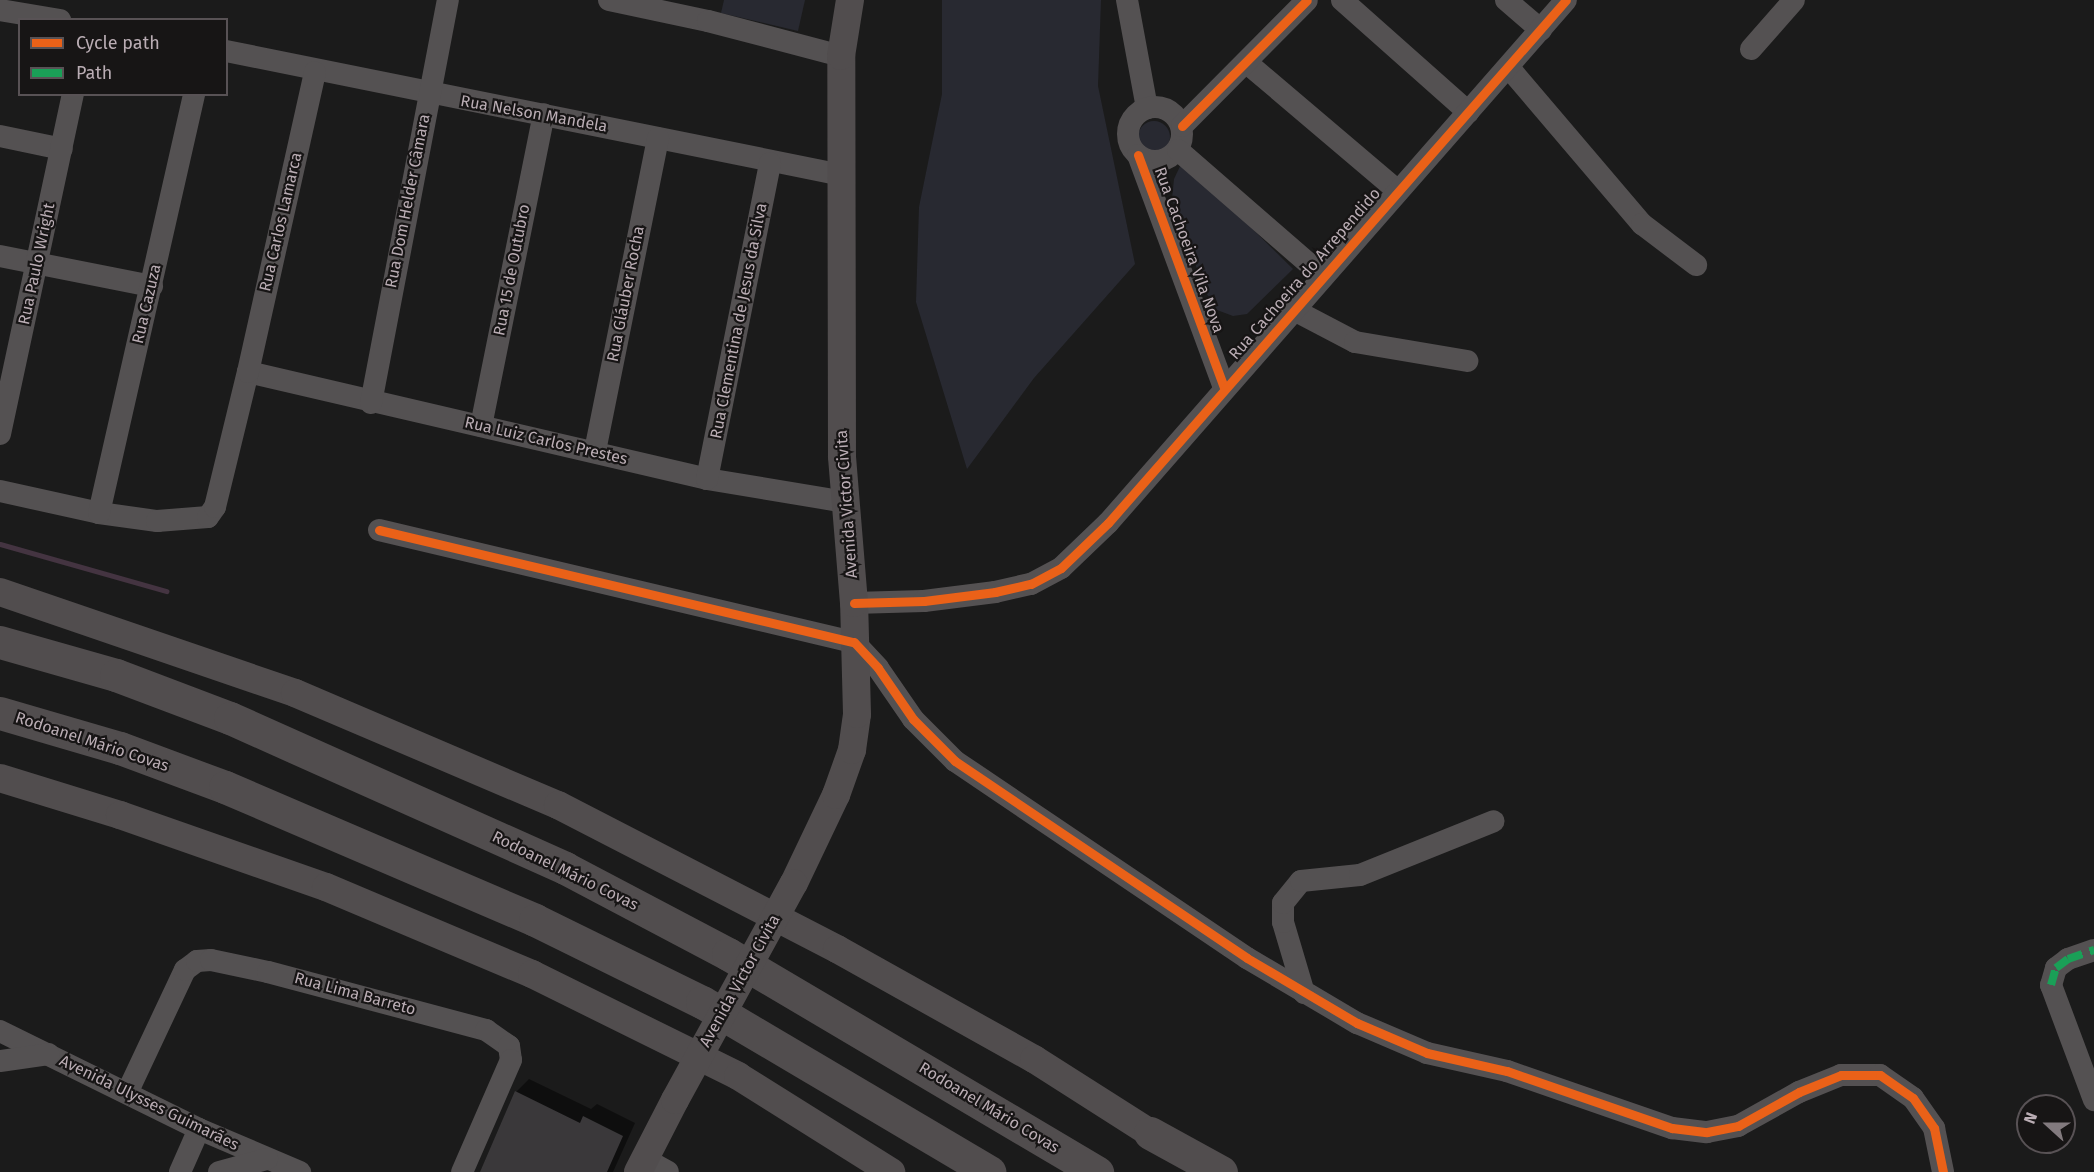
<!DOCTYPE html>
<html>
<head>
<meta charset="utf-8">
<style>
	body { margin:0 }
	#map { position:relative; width:2094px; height:1172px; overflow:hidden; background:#1b1b1b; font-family:"Fira Sans",sans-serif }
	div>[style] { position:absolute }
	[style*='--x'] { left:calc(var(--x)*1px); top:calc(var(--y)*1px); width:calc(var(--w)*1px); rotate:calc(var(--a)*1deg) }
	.green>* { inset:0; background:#282931 }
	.round { border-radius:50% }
	.shadow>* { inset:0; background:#0007 }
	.stream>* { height:5px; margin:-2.5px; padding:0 2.5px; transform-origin:2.5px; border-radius:2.5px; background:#443441 }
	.building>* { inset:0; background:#3a383a }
	.minor>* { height:22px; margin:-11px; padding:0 11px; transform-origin:11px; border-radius:11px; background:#545152 }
	.minor>.ring { margin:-11px; padding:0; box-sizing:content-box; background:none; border:22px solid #545152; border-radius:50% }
	.major>* { height:28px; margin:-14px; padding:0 14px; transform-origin:14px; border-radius:14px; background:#514d4e }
	.highway>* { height:33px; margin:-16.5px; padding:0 16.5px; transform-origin:16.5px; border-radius:16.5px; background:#514d4e }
	.major-bridge>* { height:28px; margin:-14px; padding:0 14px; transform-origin:14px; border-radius:14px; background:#514d4e }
	.quiet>* { height:8px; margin-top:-4px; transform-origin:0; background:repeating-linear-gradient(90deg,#1a9f57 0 15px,transparent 0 23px) }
	.cycleway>* { height:9px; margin:-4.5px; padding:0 4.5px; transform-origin:4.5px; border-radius:4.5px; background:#ea6118 }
	span { translate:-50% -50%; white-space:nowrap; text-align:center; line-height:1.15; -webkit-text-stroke:4.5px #171515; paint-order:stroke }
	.street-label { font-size:16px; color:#baadb4 }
	.legend { position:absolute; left:18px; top:18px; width:210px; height:78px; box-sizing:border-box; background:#171515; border:2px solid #585255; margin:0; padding:8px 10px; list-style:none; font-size:18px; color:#baadb4 }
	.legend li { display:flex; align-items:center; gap:12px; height:30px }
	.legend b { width:30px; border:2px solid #585255 }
	.north { position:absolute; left:2016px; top:1094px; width:60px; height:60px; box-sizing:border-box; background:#171515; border:2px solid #585255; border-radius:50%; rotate:291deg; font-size:16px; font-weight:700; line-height:24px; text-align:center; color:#baadb4 }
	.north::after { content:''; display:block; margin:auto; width:21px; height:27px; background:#827a7e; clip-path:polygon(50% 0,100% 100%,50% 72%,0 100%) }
</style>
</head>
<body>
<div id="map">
	<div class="green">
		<i style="clip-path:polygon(724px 0,805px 0,798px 31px,721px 13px)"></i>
		<i style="clip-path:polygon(942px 0,1101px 0,1098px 86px,1135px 264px,1034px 378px,967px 469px,916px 302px,919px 207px,942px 94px)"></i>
		<i class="round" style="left:1138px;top:121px;width:32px;height:32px"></i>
		<i style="clip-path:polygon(1183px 160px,1293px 269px,1247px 314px,1233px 316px,1217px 310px,1205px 291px,1172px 199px,1174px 179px)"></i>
	</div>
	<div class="shadow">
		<i style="clip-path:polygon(529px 1079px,591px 1109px,597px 1104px,635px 1123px,613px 1172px,481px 1172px,516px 1092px)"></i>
	</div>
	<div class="stream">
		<i style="--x:0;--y:544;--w:173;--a:15.8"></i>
	</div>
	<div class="building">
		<i style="clip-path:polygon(515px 1091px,580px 1123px,583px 1116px,623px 1136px,607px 1172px,480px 1172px)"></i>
	</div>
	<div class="minor">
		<i style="--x:609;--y:0;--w:101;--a:12"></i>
		<i style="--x:708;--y:21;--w:138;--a:14.7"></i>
		<i style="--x:1127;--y:0;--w:110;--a:79.5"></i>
		<i style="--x:1342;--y:0;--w:169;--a:41.6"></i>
		<i style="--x:1506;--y:0;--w:46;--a:40.6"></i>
		<i style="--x:0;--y:10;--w:61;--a:9.5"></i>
		<i style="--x:1751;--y:49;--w:65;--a:-48.7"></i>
		<i style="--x:226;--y:51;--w:628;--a:11.38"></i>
		<i style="--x:1247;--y:63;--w:198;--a:40.3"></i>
		<i style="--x:1510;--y:69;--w:204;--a:49.6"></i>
		<i style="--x:1642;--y:224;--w:68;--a:37.2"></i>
		<i class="ring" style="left:1128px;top:107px;width:32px;height:32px"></i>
		<i style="--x:1182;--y:126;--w:177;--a:-45.2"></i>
		<i style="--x:0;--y:136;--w:63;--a:11.8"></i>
		<i style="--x:1178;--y:150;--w:192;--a:41"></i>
		<i style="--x:1138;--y:155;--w:248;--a:69.7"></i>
		<i style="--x:0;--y:256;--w:155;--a:11.2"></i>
		<i style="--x:1294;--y:310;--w:69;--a:27.7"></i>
		<i style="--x:1355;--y:342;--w:114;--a:9.6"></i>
		<i style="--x:248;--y:372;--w:471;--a:13.1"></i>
		<i style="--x:707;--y:479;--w:141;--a:9.4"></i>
		<i style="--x:371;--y:403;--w:410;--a:-79.2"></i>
		<i style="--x:481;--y:426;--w:318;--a:-78.6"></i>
		<i style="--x:0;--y:434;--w:348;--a:-77.9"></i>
		<i style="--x:595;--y:451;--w:319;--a:-78.6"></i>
		<i style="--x:707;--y:479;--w:322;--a:-78.7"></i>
		<i style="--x:0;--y:491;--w:101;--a:12.5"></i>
		<i style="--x:99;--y:513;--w:59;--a:7.9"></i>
		<i style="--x:157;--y:521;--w:51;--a:-4.5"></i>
		<i style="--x:208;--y:517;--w:12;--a:-55"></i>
		<i style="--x:215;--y:507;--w:139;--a:-76.3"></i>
		<i style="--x:248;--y:372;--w:307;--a:-77.4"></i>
		<i style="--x:99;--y:513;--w:430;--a:-77.2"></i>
		<i style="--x:379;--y:530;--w:488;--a:13.3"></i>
		<i style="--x:854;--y:642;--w:35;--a:47"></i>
		<i style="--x:878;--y:668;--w:62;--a:55.5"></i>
		<i style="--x:913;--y:719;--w:59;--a:45"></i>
		<i style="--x:955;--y:761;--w:352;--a:34"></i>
		<i style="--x:1247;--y:958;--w:128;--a:30.6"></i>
		<i style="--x:1357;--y:1023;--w:76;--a:23.2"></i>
		<i style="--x:1427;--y:1053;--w:82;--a:12.7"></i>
		<i style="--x:1507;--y:1071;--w:175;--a:19.1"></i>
		<i style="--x:1672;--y:1128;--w:35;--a:7"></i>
		<i style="--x:1707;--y:1132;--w:32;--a:-11"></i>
		<i style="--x:1738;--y:1126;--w:70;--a:-29.1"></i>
		<i style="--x:1799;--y:1092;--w:45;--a:-22"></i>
		<i style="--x:1841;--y:1075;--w:39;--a:0"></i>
		<i style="--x:1880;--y:1075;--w:40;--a:34.9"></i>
		<i style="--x:1913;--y:1098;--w:37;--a:55"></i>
		<i style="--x:1934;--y:1128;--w:45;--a:78.4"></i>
		<i style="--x:854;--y:603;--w:70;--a:-1.6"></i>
		<i style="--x:924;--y:601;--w:72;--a:-7.2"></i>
		<i style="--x:995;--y:592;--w:37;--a:-13"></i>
		<i style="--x:1031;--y:584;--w:34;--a:-28"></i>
		<i style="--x:1061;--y:568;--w:65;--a:-43.8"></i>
		<i style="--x:1108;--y:523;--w:695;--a:-48.79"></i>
		<i style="--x:2094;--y:950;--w:28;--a:161"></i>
		<i style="--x:2068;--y:959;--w:15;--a:143"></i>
		<i style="--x:2056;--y:968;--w:18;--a:106"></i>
		<i style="--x:2051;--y:985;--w:123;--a:69.5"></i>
		<i style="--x:1304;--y:993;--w:74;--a:-106.5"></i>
		<i style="--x:1283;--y:922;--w:19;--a:-90"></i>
		<i style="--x:1283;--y:903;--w:28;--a:-51"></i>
		<i style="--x:1301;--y:881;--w:59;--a:-5.8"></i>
		<i style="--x:1360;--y:875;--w:144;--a:-21.9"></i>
		<i style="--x:0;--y:1031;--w:222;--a:26.2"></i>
		<i style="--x:199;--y:1129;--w:110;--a:23.1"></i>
		<i style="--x:0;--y:1061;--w:49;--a:-8.1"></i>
		<i style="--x:127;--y:1093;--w:136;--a:-64.8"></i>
		<i style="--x:185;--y:970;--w:15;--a:-37"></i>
		<i style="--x:197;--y:961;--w:14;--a:-4"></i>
		<i style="--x:211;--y:960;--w:58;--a:11.9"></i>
		<i style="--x:268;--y:972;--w:226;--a:14.9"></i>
		<i style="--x:486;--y:1030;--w:28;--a:35"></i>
		<i style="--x:509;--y:1046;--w:14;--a:82"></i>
		<i style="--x:511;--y:1060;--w:122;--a:113.6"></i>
		<i style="--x:645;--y:1159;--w:26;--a:29"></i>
		<i style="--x:180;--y:1172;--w:47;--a:-66.2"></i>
		<i style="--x:219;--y:1172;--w:50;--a:-15.2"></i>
	</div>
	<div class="major">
		<i style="--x:0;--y:592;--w:312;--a:18.9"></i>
		<i style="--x:295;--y:693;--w:286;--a:23.1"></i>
		<i style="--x:558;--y:805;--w:314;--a:27.3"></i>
		<i style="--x:837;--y:949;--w:226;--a:29.2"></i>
		<i style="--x:1034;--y:1059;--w:138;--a:32.5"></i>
		<i style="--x:0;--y:778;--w:126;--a:17.1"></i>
		<i style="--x:120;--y:815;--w:218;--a:19.3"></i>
		<i style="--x:326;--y:887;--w:224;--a:22.9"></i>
		<i style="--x:532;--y:974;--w:230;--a:26.3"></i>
		<i style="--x:738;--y:1076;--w:181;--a:32.1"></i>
		<i style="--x:794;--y:883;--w:98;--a:-64.5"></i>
		<i style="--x:836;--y:795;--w:48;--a:-70.4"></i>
		<i style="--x:852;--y:750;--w:36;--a:-82"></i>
		<i style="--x:857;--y:714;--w:111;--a:-91.5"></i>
		<i style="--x:854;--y:603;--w:147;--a:-94.7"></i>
		<i style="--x:842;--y:456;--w:400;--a:-90.1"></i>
		<i style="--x:841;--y:56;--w:57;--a:-80.9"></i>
		<i style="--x:638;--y:1172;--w:81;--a:-62.8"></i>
	</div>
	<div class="highway">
		<i style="--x:0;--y:642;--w:121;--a:15.9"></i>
		<i style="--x:116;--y:675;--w:122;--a:20.7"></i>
		<i style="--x:230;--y:718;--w:367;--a:24.1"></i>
		<i style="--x:565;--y:868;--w:184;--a:27.8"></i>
		<i style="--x:728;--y:954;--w:429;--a:30.6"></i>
		<i style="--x:0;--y:713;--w:125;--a:16.3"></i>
		<i style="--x:120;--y:748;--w:112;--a:20.4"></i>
		<i style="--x:225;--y:787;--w:337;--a:23.2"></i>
		<i style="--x:535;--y:920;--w:186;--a:26.2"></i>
		<i style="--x:702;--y:1002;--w:334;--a:30.6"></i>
		<i style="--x:1150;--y:1133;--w:81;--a:28.8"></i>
	</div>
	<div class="major-bridge">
		<i style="--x:675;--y:1100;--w:247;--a:-61.3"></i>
	</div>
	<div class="quiet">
		<i style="--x:2051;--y:985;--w:18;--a:-74"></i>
		<i style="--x:2056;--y:968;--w:15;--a:-37"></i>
		<i style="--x:2068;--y:959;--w:28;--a:-19"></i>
	</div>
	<div class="cycleway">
		<i style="--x:1182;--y:126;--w:177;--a:-45.2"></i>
		<i style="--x:1138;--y:155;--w:248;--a:69.7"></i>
		<i style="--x:379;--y:530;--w:488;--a:13.3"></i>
		<i style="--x:854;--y:642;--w:35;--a:47"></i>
		<i style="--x:878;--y:668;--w:62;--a:55.5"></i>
		<i style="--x:913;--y:719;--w:59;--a:45"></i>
		<i style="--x:955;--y:761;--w:352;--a:34"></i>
		<i style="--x:1247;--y:958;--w:128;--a:30.6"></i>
		<i style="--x:1357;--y:1023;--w:76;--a:23.2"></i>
		<i style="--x:1427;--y:1053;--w:82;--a:12.7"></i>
		<i style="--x:1507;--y:1071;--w:175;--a:19.1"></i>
		<i style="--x:1672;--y:1128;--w:35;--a:7"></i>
		<i style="--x:1707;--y:1132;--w:32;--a:-11"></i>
		<i style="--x:1738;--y:1126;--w:70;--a:-29.1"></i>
		<i style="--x:1799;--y:1092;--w:45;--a:-22"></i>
		<i style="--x:1841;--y:1075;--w:39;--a:0"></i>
		<i style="--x:1880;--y:1075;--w:40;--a:34.9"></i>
		<i style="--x:1913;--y:1098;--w:37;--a:55"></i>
		<i style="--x:1934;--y:1128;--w:45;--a:78.4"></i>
		<i style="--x:854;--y:603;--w:70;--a:-1.6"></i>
		<i style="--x:924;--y:601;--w:72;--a:-7.2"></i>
		<i style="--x:995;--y:592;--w:37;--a:-13"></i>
		<i style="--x:1031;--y:584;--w:34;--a:-28"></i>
		<i style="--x:1061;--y:568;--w:65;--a:-43.8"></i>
		<i style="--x:1108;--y:523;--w:695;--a:-48.79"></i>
	</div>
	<div class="street-label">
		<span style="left:534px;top:114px;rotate:10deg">Rua Nelson Mandela</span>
		<span style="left:408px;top:201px;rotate:-79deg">Rua Dom Helder Câmara</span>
		<span style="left:281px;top:222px;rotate:-77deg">Rua Carlos Lamarca</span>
		<span style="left:1189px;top:250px;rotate:70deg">Rua Cachoeira Vila Nova</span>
		<span style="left:37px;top:264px;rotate:-78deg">Rua Paulo Wright</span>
		<span style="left:512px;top:270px;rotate:-79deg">Rua 15 de Outubro</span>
		<span style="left:1305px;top:274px;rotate:-49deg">Rua Cachoeira do Arrependido</span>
		<span style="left:626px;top:294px;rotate:-79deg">Rua Gláuber Rocha</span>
		<span style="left:147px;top:304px;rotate:-77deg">Rua Cazuza</span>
		<span style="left:739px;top:321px;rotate:-79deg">Rua Clementina de Jesus da Silva</span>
		<span style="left:546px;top:441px;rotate:13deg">Rua Luiz Carlos Prestes</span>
		<span style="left:847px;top:504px;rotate:-94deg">Avenida Victor Civita</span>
		<span style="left:92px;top:742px;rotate:18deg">Rodoanel Mário Covas</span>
		<span style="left:565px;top:871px;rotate:26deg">Rodoanel Mário Covas</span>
		<span style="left:740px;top:981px;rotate:-61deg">Avenida Victor Civita</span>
		<span style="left:355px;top:994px;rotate:15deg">Rua Lima Barreto</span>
		<span style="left:149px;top:1103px;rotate:26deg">Avenida Ulysses Guimarães</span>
		<span style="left:989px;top:1108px;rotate:31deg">Rodoanel Mário Covas</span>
	</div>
	<ul class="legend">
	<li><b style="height:8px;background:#ea6118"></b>Cycle path</li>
	<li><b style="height:8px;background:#1a9f57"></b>Path</li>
	</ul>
	<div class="north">N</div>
</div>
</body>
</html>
